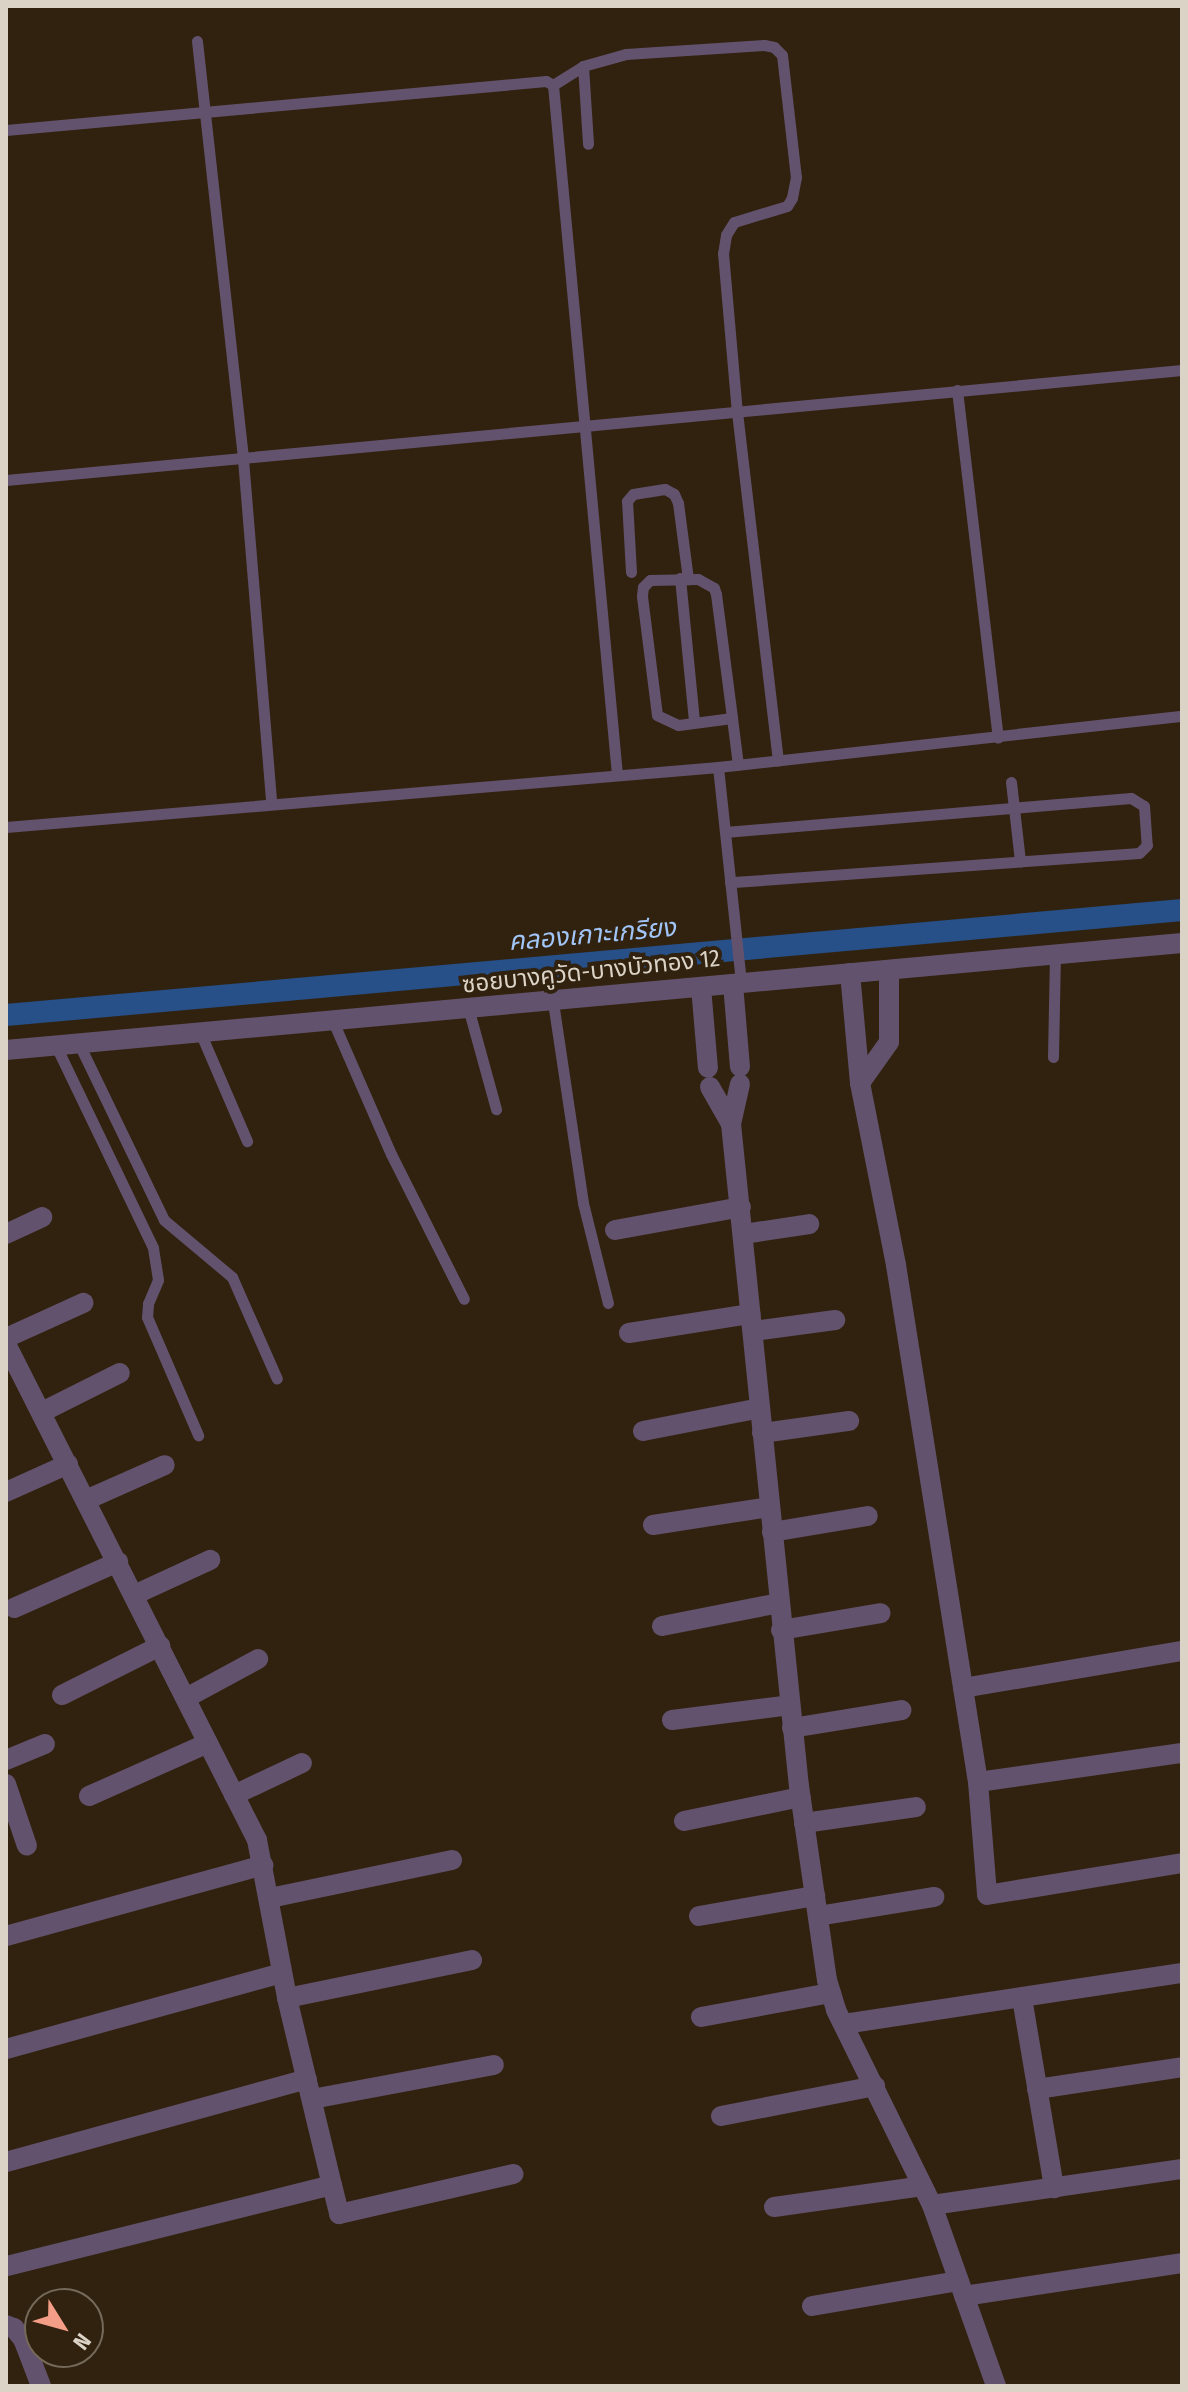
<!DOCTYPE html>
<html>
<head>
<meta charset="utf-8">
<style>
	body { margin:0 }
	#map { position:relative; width:1188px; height:2392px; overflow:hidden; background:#31220f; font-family:"Fira Sans Condensed","Noto Sans Thai",sans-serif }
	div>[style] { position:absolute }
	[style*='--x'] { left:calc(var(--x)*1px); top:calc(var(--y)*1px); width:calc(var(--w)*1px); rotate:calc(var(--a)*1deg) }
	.canal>* { height:22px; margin:-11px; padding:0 11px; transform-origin:11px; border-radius:11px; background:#274f88 }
	.service>* { height:11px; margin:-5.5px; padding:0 5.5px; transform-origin:5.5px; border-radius:5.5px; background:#63526d }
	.minor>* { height:20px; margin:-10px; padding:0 10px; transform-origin:10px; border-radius:10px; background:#63526d }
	span { translate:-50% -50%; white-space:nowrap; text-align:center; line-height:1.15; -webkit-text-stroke:8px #31220f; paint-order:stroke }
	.street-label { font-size:24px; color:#dcd3c7 }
	.water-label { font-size:26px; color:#a1c5f7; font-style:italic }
	.frame { position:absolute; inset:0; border:8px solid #dcd3c7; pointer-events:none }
	.north { position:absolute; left:24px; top:2288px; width:80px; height:80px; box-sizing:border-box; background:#31220f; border:2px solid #756959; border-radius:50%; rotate:127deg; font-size:22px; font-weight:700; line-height:32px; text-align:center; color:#dcd3c7 }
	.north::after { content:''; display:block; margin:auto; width:28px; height:36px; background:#f49e88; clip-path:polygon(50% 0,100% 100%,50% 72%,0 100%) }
</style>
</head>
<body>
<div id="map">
	<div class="canal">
		<i style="--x:6;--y:1015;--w:1181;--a:-5.1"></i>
	</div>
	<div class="service">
		<i style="--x:197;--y:41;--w:421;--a:83.7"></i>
		<i style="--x:243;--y:459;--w:345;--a:85.3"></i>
		<i style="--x:583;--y:66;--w:78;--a:86.3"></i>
		<i style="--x:553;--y:85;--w:36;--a:-32"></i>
		<i style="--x:583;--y:66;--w:45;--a:-15.6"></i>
		<i style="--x:626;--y:54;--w:138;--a:-3.7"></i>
		<i style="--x:764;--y:45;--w:10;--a:11"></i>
		<i style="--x:774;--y:47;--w:11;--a:45"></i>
		<i style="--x:782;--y:55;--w:123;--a:83.5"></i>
		<i style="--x:796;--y:177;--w:21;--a:101"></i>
		<i style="--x:792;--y:198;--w:9;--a:122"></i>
		<i style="--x:787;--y:206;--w:55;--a:163.2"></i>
		<i style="--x:734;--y:222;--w:15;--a:122"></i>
		<i style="--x:726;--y:235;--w:18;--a:99"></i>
		<i style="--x:723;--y:253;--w:160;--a:85"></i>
		<i style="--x:737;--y:412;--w:351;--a:83.3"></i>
		<i style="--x:553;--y:85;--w:693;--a:84.7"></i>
		<i style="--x:6;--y:130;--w:542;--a:-5.18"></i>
		<i style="--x:546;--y:81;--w:8;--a:30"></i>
		<i style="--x:957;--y:390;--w:350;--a:83.3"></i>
		<i style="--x:6;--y:480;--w:1181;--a:-5.34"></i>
		<i style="--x:631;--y:572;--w:71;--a:-93.2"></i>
		<i style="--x:627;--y:501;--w:9;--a:-49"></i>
		<i style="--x:633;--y:494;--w:32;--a:-9"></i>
		<i style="--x:665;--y:489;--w:10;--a:29"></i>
		<i style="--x:674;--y:494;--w:10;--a:66"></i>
		<i style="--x:678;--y:503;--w:77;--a:82.5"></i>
		<i style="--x:680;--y:578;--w:145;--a:84.4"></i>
		<i style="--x:732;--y:718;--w:54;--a:172.6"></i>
		<i style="--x:678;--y:725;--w:23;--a:-155"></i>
		<i style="--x:657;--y:715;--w:120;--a:-97.2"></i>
		<i style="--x:642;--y:596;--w:9;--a:-84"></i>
		<i style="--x:643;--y:587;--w:10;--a:-45"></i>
		<i style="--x:650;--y:580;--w:48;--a:-1.2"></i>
		<i style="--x:698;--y:579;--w:18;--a:29"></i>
		<i style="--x:714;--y:588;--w:6;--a:72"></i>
		<i style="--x:716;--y:594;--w:125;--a:82.6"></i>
		<i style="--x:732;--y:718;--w:47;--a:82.7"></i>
		<i style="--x:718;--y:767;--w:217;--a:83.9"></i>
		<i style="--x:1011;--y:782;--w:80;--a:83.5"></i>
		<i style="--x:6;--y:827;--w:715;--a:-4.82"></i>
		<i style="--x:718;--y:767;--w:467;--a:-6.3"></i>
		<i style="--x:725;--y:832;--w:407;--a:-4.8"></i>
		<i style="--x:1131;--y:798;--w:15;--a:32"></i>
		<i style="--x:1144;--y:806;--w:39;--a:86"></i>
		<i style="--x:1147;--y:845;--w:11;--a:135"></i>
		<i style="--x:1139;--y:853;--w:410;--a:175.9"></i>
		<i style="--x:553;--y:1002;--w:203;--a:81.5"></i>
		<i style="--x:583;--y:1203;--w:103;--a:76"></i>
		<i style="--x:469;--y:1011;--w:102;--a:74.6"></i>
		<i style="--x:332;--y:1019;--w:147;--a:66.4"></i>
		<i style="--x:391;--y:1154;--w:162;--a:63.3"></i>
		<i style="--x:200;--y:1032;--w:119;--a:66.7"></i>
		<i style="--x:79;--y:1044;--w:195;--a:64.2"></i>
		<i style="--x:164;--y:1220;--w:89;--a:40"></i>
		<i style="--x:232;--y:1277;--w:111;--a:66.2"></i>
		<i style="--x:56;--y:1046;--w:224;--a:64.3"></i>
		<i style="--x:153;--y:1248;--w:32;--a:81"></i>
		<i style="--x:158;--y:1280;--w:26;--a:113"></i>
		<i style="--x:148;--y:1304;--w:13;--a:94"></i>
		<i style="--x:147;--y:1317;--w:129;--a:66.6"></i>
		<i style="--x:1053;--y:1057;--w:102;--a:-88.9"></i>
	</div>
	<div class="minor">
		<i style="--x:850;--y:973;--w:110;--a:84.8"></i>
		<i style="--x:860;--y:1083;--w:50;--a:-54.7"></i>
		<i style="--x:889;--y:1042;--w:72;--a:-90"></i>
		<i style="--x:733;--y:984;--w:83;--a:85.2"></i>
		<i style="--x:701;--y:987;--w:81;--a:85.1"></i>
		<i style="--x:6;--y:1050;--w:1181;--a:-5.2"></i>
		<i style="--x:860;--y:1083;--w:186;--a:78.8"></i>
		<i style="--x:896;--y:1265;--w:523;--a:80.99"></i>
		<i style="--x:978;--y:1782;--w:113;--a:85.4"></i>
		<i style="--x:987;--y:1895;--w:198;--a:-9.3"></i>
		<i style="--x:740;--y:1084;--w:41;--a:102.7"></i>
		<i style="--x:731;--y:1124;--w:665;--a:84.14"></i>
		<i style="--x:799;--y:1786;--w:196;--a:81.8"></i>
		<i style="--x:827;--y:1980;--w:31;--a:73"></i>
		<i style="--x:836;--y:2010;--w:217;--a:63.8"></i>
		<i style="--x:932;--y:2205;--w:192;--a:70.5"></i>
		<i style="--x:710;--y:1087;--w:43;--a:60.4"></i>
		<i style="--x:615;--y:1230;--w:128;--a:-10.3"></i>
		<i style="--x:6;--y:1234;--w:40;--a:-25"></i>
		<i style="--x:744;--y:1234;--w:66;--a:-8.7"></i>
		<i style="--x:753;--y:1331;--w:83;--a:-7.6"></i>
		<i style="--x:629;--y:1333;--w:123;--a:-8.9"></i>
		<i style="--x:6;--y:1338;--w:85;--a:-24.4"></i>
		<i style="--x:6;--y:1344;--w:556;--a:63.16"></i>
		<i style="--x:257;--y:1840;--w:161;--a:79.2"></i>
		<i style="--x:287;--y:1998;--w:192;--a:76.5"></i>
		<i style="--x:332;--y:2185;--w:336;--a:166"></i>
		<i style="--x:42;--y:1412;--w:87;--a:-26.6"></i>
		<i style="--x:643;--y:1431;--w:119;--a:-11.1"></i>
		<i style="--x:762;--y:1433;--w:88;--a:-7.9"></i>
		<i style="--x:6;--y:1492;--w:68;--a:-24.3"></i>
		<i style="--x:86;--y:1500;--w:86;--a:-23.9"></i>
		<i style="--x:653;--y:1525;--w:117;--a:-8.8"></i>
		<i style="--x:772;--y:1532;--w:97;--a:-9.5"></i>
		<i style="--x:134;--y:1595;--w:84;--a:-24.7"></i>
		<i style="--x:14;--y:1608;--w:114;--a:-23.9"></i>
		<i style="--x:662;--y:1626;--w:119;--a:-11.1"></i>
		<i style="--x:781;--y:1630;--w:101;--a:-9.6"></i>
		<i style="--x:963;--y:1688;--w:222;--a:-9.6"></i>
		<i style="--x:62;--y:1695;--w:110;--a:-26.6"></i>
		<i style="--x:186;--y:1698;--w:82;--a:-28.4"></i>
		<i style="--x:672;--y:1720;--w:119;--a:-7.2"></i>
		<i style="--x:792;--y:1728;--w:111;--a:-9.3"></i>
		<i style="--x:6;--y:1760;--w:42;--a:-22.3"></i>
		<i style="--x:978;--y:1782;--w:206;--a:-8.1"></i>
		<i style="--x:6;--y:1784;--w:65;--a:71.3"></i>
		<i style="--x:234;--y:1795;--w:75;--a:-25.2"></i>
		<i style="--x:89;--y:1796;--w:130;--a:-24"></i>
		<i style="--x:684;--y:1821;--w:119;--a:-11.6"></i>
		<i style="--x:804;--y:1823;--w:113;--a:-8.1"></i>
		<i style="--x:270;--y:1898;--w:186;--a:-11.8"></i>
		<i style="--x:699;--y:1916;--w:118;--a:-9.8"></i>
		<i style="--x:818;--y:1916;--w:118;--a:-9.3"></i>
		<i style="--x:6;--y:1936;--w:267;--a:-15.4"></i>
		<i style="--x:287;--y:1998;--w:189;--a:-11.6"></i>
		<i style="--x:1022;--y:1998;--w:193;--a:80.4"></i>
		<i style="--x:701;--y:2017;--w:132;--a:-10.5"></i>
		<i style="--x:844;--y:2024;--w:342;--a:-8.6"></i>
		<i style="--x:6;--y:2049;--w:286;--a:-15.4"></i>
		<i style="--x:1037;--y:2089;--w:147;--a:-8.6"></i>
		<i style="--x:312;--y:2099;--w:185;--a:-10.6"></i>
		<i style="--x:721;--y:2116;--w:157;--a:-11"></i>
		<i style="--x:6;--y:2162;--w:312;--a:-15.4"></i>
		<i style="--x:332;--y:2185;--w:30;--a:76"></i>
		<i style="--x:339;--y:2214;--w:179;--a:-12.9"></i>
		<i style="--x:932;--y:2205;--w:253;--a:-8.2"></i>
		<i style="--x:774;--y:2207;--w:150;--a:-8"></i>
		<i style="--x:964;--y:2296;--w:220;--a:-8.6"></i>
		<i style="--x:812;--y:2306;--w:149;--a:-9.7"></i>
		<i style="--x:6;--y:2325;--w:9;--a:21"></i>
		<i style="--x:14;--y:2328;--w:14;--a:51"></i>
		<i style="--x:23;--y:2339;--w:50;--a:69"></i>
	</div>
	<div class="street-label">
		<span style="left:591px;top:972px;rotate:-6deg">ซอยบางคูวัด-บางบัวทอง 12</span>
	</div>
	<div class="water-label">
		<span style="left:592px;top:935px;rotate:-5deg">คลองเกาะเกรียง</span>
	</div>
	<div class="frame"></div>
	<div class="north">N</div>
</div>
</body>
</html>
